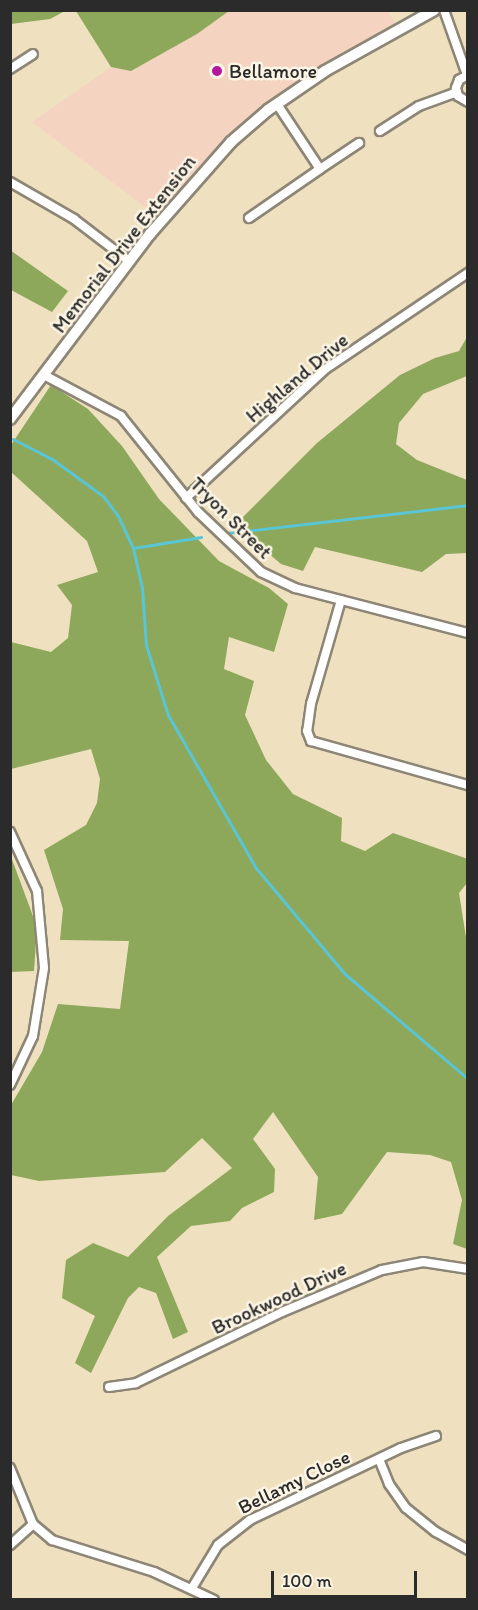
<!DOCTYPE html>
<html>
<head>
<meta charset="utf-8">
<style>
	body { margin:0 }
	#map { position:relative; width:478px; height:1610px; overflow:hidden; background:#efe1c0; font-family:Itim,sans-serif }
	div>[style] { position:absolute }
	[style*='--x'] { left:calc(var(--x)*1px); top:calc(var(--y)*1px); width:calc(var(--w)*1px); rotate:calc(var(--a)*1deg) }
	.built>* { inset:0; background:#f4d3c0 }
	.forest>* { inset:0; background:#8da85a }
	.stream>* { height:3px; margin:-1.5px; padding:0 1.5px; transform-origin:1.5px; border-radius:1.5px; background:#5ac5d4 }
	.roads { filter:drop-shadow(2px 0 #8d8676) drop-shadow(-2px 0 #8d8676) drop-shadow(0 2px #8d8676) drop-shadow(0 -2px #8d8676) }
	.minor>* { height:8px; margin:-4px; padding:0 4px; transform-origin:4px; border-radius:4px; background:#fff }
	.tertiary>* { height:10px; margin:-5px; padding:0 5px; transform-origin:5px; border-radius:5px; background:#fff }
	.dots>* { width:16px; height:16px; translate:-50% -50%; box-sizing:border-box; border:3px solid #fcf5e5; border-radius:50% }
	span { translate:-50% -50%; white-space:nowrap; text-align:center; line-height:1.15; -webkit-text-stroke:5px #fcf5e5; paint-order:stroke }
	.poi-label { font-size:20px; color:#2b2b2b }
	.left { translate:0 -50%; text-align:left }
	.street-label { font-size:20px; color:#2b2b2b }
	.frame { position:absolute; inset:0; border:12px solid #2b2b2b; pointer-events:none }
	.scale { position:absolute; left:271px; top:1571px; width:146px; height:27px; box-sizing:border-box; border:3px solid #2b2b2b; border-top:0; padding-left:8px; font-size:18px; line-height:21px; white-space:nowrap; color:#2b2b2b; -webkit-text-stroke:4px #fcf5e5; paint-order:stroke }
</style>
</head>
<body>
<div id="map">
	<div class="built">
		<i style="clip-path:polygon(229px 11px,387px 11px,396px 24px,287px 88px,215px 149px,156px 215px,32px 122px,111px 67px,131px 71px,197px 34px)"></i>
	</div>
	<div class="forest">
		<i style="clip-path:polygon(10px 11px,11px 10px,65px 11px,50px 19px,11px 24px)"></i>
		<i style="clip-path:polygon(76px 11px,229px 11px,197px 34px,131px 71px,111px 67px)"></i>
		<i style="clip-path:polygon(10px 250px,68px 291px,52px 312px,11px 290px)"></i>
		<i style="clip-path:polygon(467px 337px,467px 376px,423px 394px,399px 423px,396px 444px,417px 460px,467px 480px,467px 553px,446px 554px,422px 572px,315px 547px,303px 571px,281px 564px,235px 525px,317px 443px,400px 375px,435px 358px,459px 351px)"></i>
		<i style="clip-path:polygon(51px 385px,88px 409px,122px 446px,159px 499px,219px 561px,269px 588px,288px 604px,274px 652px,229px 637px,224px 669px,254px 681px,245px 715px,266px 760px,293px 794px,342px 818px,341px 841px,365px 851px,393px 833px,468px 859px,467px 883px,459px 893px,468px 950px,467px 1249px,453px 1244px,462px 1200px,451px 1162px,430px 1155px,387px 1152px,342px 1214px,314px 1220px,318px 1177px,273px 1112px,253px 1139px,275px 1169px,274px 1192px,242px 1208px,230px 1221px,191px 1226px,157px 1257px,188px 1332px,173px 1339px,156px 1293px,139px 1287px,128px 1298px,91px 1373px,75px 1363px,95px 1316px,62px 1298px,66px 1260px,93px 1243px,128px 1257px,168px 1216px,232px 1168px,202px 1138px,165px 1172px,39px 1181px,11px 1175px,11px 1105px,42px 1052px,58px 1004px,120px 1009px,129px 941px,60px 940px,63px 909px,44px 850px,86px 825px,97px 803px,100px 779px,91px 749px,11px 769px,11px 642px,51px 652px,68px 638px,72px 605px,57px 585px,98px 572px,87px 541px,11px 472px,11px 445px)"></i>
		<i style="clip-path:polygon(10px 854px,37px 927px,34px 971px,11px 972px)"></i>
	</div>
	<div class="stream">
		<i style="--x:13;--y:439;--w:44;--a:27.1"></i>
		<i style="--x:52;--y:459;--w:63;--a:36"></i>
		<i style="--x:103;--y:496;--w:25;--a:53"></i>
		<i style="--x:118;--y:516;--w:35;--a:65"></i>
		<i style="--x:133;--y:548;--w:41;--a:77.3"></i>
		<i style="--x:142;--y:588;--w:57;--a:86"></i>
		<i style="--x:146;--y:645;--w:73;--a:72.6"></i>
		<i style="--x:168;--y:715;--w:177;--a:60.1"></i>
		<i style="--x:256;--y:868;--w:138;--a:50"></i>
		<i style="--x:345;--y:974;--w:162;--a:40.5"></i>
		<i style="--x:227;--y:533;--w:243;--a:-6.6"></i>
		<i style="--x:133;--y:548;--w:69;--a:-9.2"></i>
	</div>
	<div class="roads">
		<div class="minor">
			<i style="--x:444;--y:10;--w:69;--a:70.5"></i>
			<i style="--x:10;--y:69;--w:27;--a:-33"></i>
			<i style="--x:468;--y:75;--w:10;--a:151"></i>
			<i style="--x:459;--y:80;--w:9;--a:111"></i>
			<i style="--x:456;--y:88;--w:8;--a:76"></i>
			<i style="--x:458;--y:96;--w:12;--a:31"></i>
			<i style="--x:380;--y:131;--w:46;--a:-32.7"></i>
			<i style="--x:419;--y:106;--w:40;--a:-20.2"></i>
			<i style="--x:320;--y:169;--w:47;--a:-33.7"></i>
			<i style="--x:10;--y:182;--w:74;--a:30"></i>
			<i style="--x:74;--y:219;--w:69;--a:37.4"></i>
			<i style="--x:249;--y:218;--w:86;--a:-34.6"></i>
			<i style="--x:320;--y:169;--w:78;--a:-123.5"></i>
			<i style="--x:44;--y:375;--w:87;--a:28"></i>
			<i style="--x:121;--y:416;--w:123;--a:51.3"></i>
			<i style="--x:198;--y:512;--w:87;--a:43.6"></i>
			<i style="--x:261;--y:572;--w:38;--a:25"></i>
			<i style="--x:295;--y:588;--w:179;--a:14.6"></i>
			<i style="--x:186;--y:498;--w:188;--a:-42.8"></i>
			<i style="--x:324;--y:370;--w:174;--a:-34"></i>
			<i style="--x:341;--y:600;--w:108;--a:106.1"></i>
			<i style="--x:311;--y:704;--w:27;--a:98"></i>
			<i style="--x:307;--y:731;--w:11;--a:68"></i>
			<i style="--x:311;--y:741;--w:163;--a:15.7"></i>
			<i style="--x:10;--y:832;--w:65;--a:65.4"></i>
			<i style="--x:37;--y:891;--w:77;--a:84.8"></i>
			<i style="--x:44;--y:968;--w:69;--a:99.2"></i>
			<i style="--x:33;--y:1036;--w:54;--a:115.1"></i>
			<i style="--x:109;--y:1387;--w:27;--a:-8"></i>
			<i style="--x:136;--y:1383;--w:162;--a:-25.9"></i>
			<i style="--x:282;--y:1312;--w:108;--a:-22.8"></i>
			<i style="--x:382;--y:1270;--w:42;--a:-11"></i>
			<i style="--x:423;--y:1262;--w:46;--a:8.8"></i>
			<i style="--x:379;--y:1459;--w:27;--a:68"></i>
			<i style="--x:389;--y:1484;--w:29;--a:55"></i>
			<i style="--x:406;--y:1508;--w:38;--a:39"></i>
			<i style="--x:436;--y:1532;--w:37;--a:29"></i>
			<i style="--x:10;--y:1468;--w:61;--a:67.7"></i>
			<i style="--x:33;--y:1524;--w:25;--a:40"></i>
			<i style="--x:52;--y:1540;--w:107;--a:17.4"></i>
			<i style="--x:154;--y:1572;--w:66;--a:25"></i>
			<i style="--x:10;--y:1545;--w:31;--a:-42"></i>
			<i style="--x:192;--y:1588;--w:50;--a:-58.8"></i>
			<i style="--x:218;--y:1545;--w:41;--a:-38"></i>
			<i style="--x:250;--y:1520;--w:167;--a:-25.5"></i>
			<i style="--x:401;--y:1448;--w:37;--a:-19"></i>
		</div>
		<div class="tertiary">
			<i style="--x:10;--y:419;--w:232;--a:-52.9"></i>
			<i style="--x:150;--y:234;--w:123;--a:-48.6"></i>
			<i style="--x:231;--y:142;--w:49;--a:-40.9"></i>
			<i style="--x:268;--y:110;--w:69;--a:-34.4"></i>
			<i style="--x:325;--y:71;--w:125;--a:-29.2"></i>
		</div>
	</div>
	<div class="dots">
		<i style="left:217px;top:71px;background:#b5179e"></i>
	</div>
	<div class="poi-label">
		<span class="left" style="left:229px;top:71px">Bellamore</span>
	</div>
	<div class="street-label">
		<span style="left:124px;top:244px;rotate:-52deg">Memorial Drive Extension</span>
		<span style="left:297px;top:378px;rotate:-40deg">Highland Drive</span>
		<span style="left:231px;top:518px;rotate:45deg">Tryon Street</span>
		<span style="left:279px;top:1298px;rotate:-25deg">Brookwood Drive</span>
		<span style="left:294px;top:1482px;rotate:-26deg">Bellamy Close</span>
	</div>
	<div class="frame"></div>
	<div class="scale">100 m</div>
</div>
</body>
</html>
